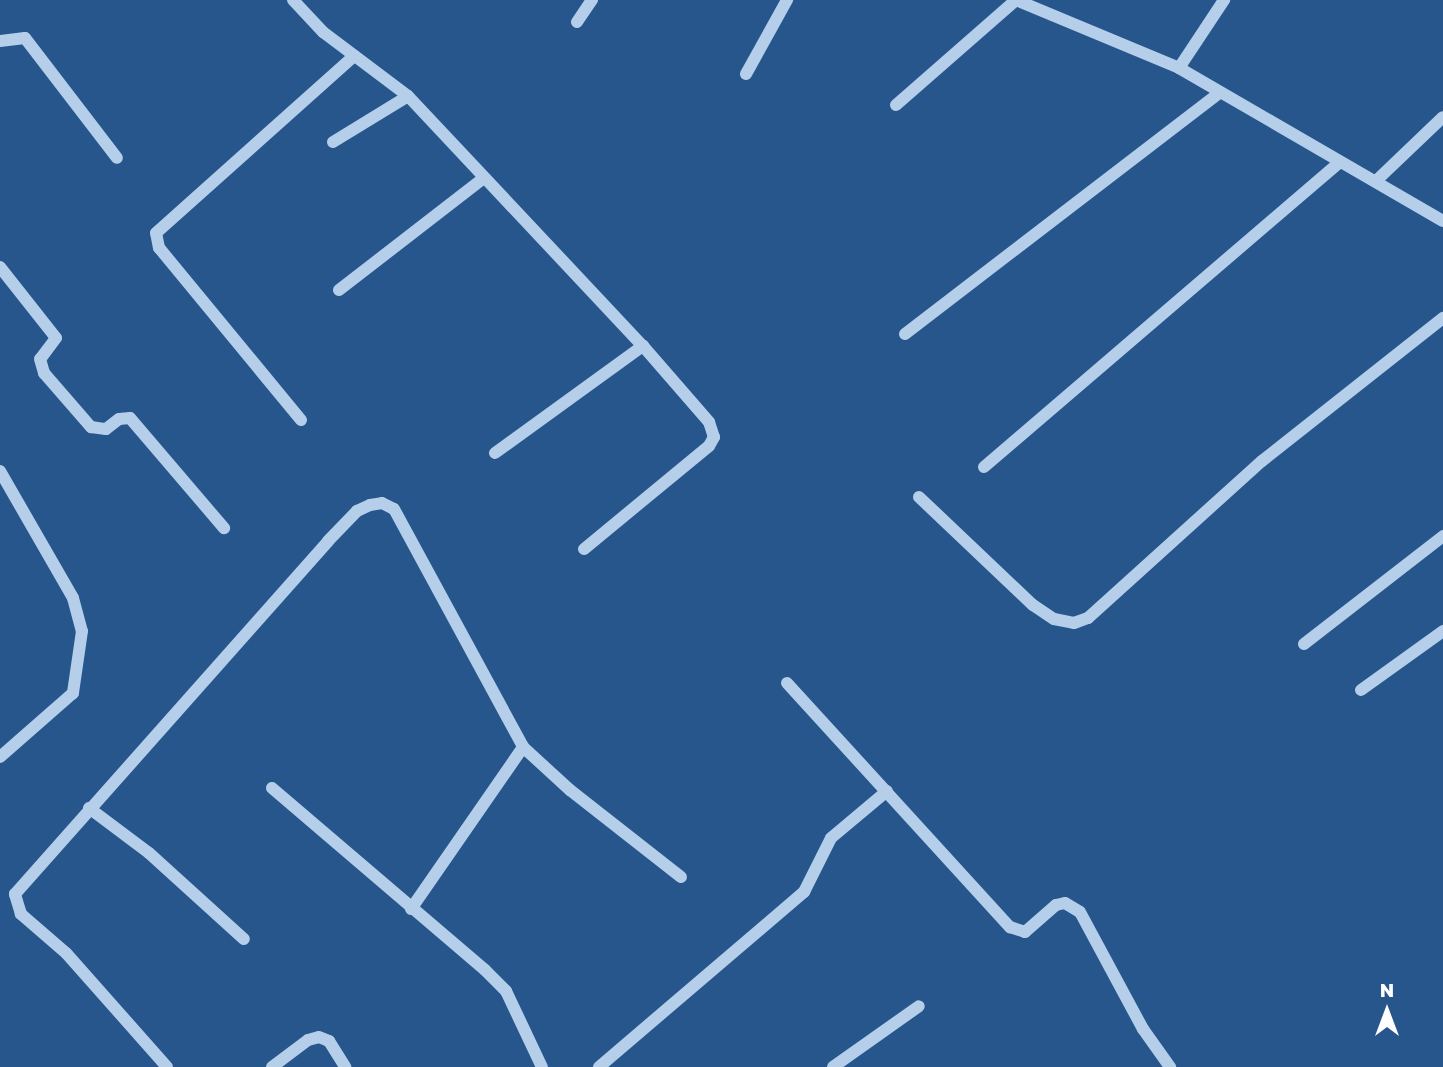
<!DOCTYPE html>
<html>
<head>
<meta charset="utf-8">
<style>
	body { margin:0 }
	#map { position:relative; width:1443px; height:1067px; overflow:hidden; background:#26568c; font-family:"Golos Text",sans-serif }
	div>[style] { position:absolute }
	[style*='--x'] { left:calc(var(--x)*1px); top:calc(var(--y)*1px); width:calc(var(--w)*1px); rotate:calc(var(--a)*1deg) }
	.minor>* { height:12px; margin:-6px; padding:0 6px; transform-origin:6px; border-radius:6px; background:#b5ceea }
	span { translate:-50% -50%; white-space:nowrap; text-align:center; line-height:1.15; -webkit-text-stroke:5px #26568c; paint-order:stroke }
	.north { position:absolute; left:1352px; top:976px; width:70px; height:70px; -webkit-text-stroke:5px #26568c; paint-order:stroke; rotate:0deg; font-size:19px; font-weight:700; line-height:28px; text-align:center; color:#fff }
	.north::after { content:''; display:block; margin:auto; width:24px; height:32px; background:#fff; clip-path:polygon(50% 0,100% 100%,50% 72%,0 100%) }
</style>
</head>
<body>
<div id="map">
	<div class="minor">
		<i style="--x:293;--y:0;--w:44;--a:46.8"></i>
		<i style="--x:323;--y:32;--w:106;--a:37"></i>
		<i style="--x:408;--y:96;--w:343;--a:46.8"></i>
		<i style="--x:643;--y:346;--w:101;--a:49"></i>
		<i style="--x:709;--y:422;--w:16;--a:72"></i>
		<i style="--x:714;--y:437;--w:10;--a:119"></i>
		<i style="--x:709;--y:446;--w:162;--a:140.5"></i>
		<i style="--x:1016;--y:0;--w:177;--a:22.6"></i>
		<i style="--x:1179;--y:68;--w:305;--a:30.1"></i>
		<i style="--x:577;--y:22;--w:27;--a:-56"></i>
		<i style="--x:0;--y:41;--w:25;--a:-7"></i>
		<i style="--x:25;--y:38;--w:151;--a:52.5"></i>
		<i style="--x:1179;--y:68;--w:82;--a:-56.5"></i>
		<i style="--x:746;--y:74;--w:85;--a:-61"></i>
		<i style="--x:896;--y:105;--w:159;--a:-41.2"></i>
		<i style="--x:333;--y:142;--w:88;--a:-31.5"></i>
		<i style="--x:1377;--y:180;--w:91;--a:-43.7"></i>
		<i style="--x:0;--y:267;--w:90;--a:51.7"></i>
		<i style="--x:56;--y:338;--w:26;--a:127"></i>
		<i style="--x:40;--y:359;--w:15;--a:74"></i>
		<i style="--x:44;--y:373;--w:72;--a:49"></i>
		<i style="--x:91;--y:427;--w:15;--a:8"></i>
		<i style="--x:106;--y:429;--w:16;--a:-38"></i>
		<i style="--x:119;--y:419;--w:11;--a:-5"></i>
		<i style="--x:130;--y:418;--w:145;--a:49.5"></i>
		<i style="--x:339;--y:290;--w:183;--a:-37.7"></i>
		<i style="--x:905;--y:334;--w:394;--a:-37.5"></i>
		<i style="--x:301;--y:420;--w:223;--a:-129.5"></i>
		<i style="--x:159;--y:248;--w:15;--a:-101"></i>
		<i style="--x:156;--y:233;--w:266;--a:-41.8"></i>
		<i style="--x:495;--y:453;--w:183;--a:-35.9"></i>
		<i style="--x:984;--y:467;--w:467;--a:-40.6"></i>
		<i style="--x:0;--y:471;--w:146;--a:60.1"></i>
		<i style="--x:73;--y:598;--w:34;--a:75"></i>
		<i style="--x:82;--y:631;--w:63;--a:98.3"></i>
		<i style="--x:73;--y:693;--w:97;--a:138.8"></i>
		<i style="--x:919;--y:497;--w:157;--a:43.5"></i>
		<i style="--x:1033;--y:605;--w:25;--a:34"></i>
		<i style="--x:1054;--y:619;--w:20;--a:11"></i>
		<i style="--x:1074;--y:623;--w:15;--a:-20"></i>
		<i style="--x:1088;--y:618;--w:234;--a:-42.1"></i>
		<i style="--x:1262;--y:461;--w:231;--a:-38.3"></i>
		<i style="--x:1304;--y:644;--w:176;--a:-37.8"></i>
		<i style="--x:787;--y:683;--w:331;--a:47.6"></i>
		<i style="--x:1010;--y:927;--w:16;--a:18"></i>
		<i style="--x:1025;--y:932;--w:41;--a:-41.1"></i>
		<i style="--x:1056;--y:905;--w:9;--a:-13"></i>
		<i style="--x:1065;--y:903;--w:17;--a:31"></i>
		<i style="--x:1080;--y:912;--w:133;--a:61.7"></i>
		<i style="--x:1143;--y:1029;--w:47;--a:54.6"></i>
		<i style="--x:1361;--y:690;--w:101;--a:-35.7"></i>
		<i style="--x:272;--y:788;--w:280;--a:40.5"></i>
		<i style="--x:485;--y:970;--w:30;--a:45"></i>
		<i style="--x:506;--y:991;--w:84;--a:64.7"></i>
		<i style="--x:89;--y:808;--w:75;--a:36.9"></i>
		<i style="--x:149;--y:853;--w:128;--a:42.2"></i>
		<i style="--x:411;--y:909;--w:197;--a:-55.3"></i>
		<i style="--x:167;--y:1067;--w:152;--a:-131.5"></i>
		<i style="--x:66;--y:953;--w:60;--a:-139.1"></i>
		<i style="--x:21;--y:914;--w:21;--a:-107"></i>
		<i style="--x:15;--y:894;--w:472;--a:-48.4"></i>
		<i style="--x:328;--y:541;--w:42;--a:-46"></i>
		<i style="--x:357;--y:511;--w:14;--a:-25"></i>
		<i style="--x:370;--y:505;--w:12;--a:-9"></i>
		<i style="--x:382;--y:503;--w:13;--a:27"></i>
		<i style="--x:394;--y:509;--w:271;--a:61.5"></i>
		<i style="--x:523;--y:747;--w:64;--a:42.5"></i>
		<i style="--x:570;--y:790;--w:141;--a:38.1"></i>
		<i style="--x:272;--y:1067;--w:45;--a:-36.9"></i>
		<i style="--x:308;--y:1040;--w:11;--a:-15"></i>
		<i style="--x:319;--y:1037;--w:11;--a:22"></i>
		<i style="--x:329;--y:1041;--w:31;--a:58"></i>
		<i style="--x:599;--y:1067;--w:270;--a:-40.5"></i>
		<i style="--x:804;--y:892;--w:60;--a:-63.4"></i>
		<i style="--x:831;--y:838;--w:73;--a:-40"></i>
		<i style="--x:833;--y:1067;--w:105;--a:-35.3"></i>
	</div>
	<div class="north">N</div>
</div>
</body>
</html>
